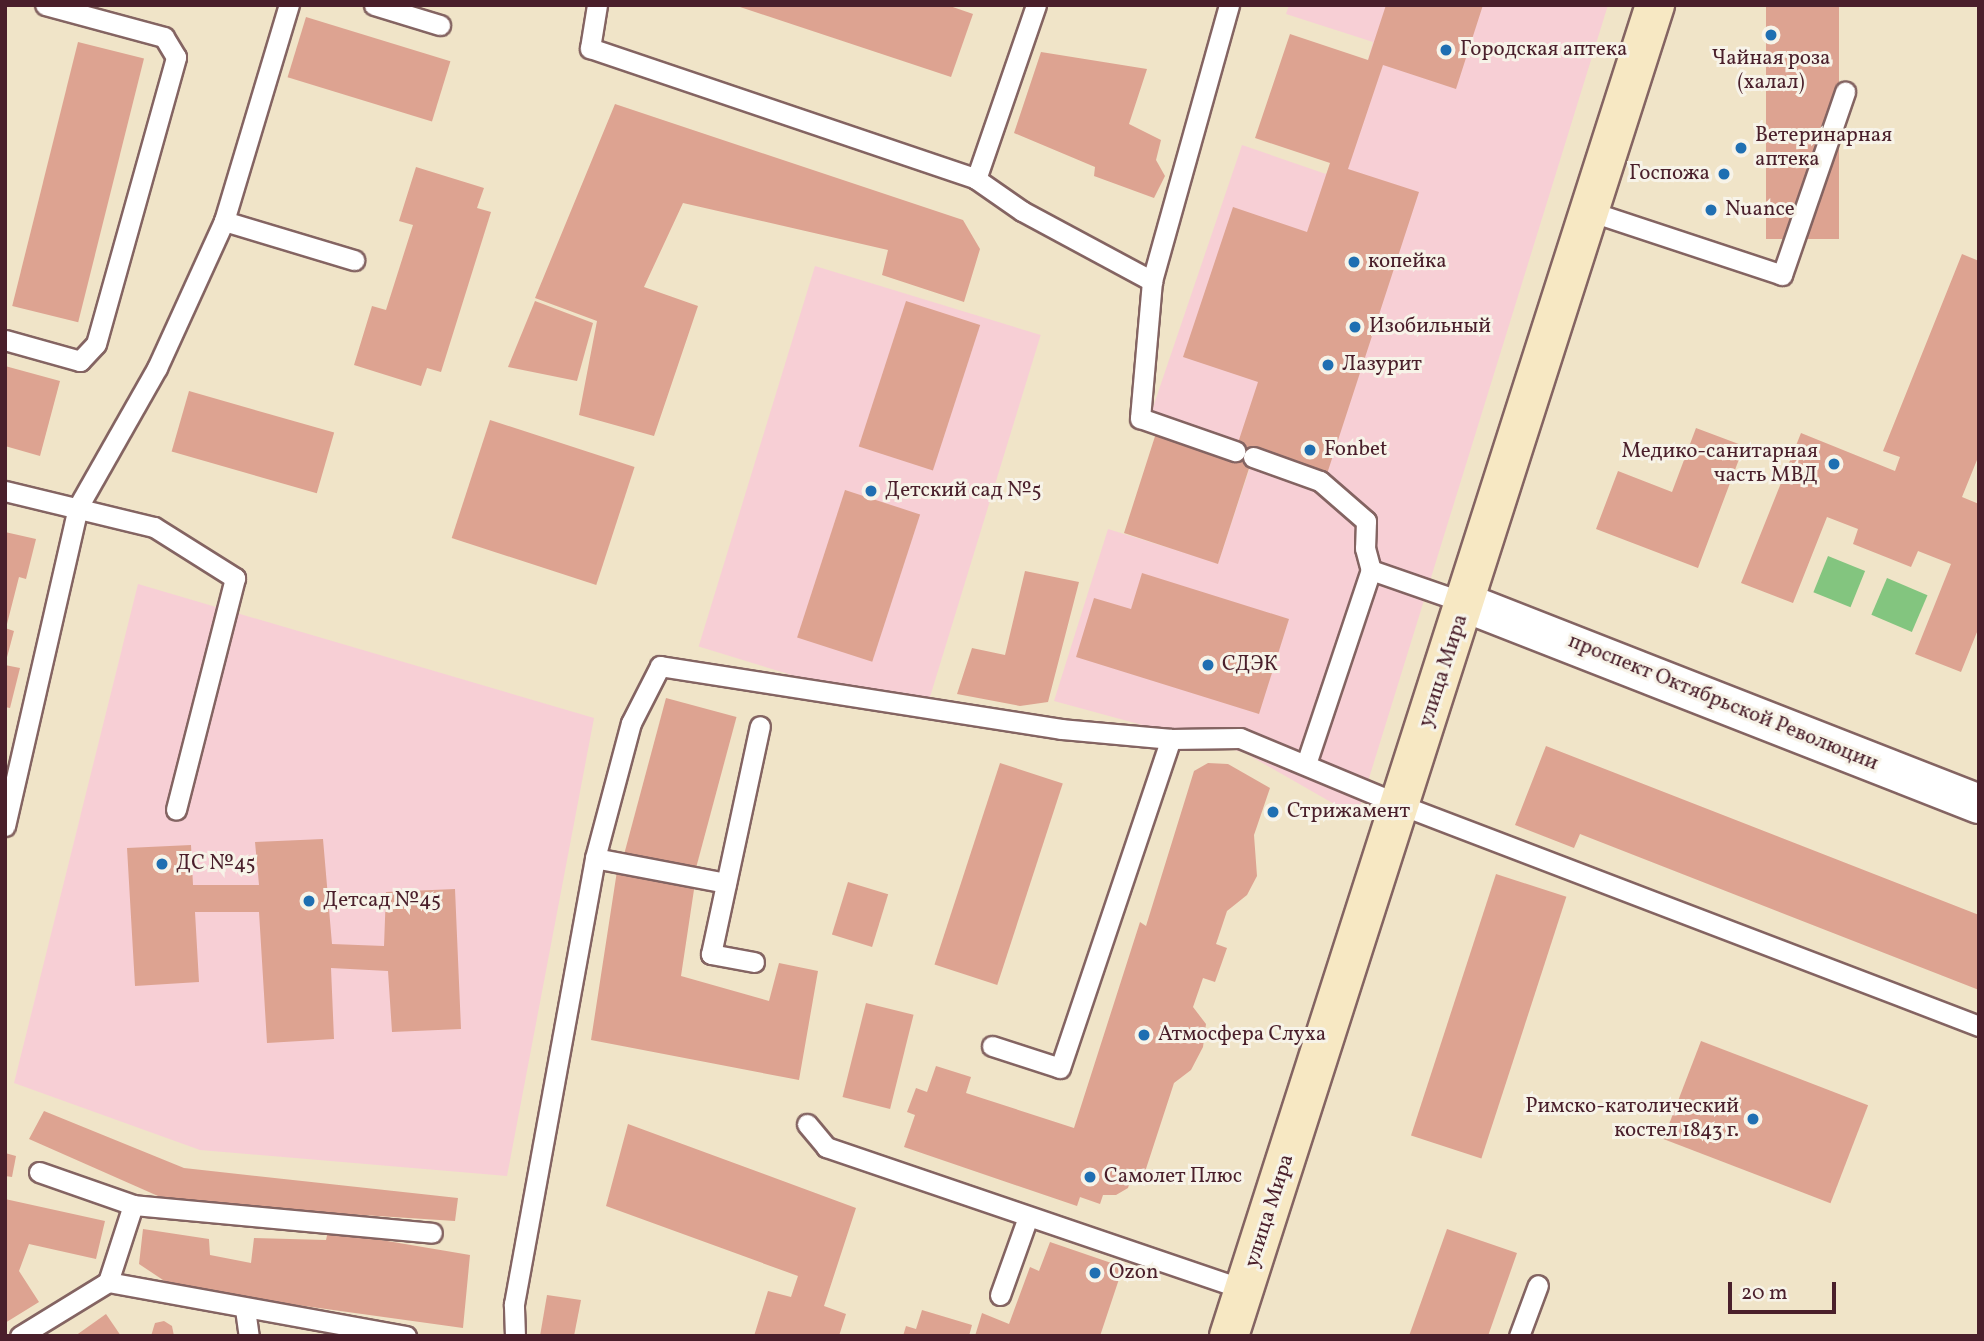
<!DOCTYPE html>
<html>
<head>
<meta charset="utf-8">
<style>
	body { margin:0 }
	#map { position:relative; width:1984px; height:1341px; overflow:hidden; background:#f0e4c8; font-family:Vollkorn,serif }
	div>[style] { position:absolute }
	[style*='--x'] { left:calc(var(--x)*1px); top:calc(var(--y)*1px); width:calc(var(--w)*1px); rotate:calc(var(--a)*1deg) }
	.built>* { inset:0; background:#f7cfd5; transform-origin:0 0 }
	.green>* { inset:0; background:#83c57f; transform-origin:0 0 }
	.building>* { inset:0; background:#dda391; transform-origin:0 0 }
	.roads { filter:drop-shadow(2px 0 #846462) drop-shadow(-2px 0 #846462) drop-shadow(0 2px #846462) drop-shadow(0 -2px #846462) }
	.lane>* { height:19px; margin:-9.5px; padding:0 9.5px; transform-origin:9.5px; border-radius:9.5px; background:#fff }
	.street>* { height:38px; margin:-19px; padding:0 19px; transform-origin:19px; border-radius:19px; background:#fff }
	.secondary>* { height:38px; margin:-19px; padding:0 19px; transform-origin:19px; border-radius:19px; background:#f7e8c3 }
	.dots>* { width:19px; height:19px; translate:-50% -50%; box-sizing:border-box; border:4px solid #f7f3e8; border-radius:50% }
	span { translate:-50% -50%; white-space:nowrap; text-align:center; line-height:1.15; -webkit-text-stroke:6px #f7f3e8; paint-order:stroke }
	.poi-label { font-size:21px; color:#4a1f2b }
	.left { translate:0 -50%; text-align:left }
	.right { translate:-100% -50%; text-align:right }
	.street-label { font-size:21px; color:#4a1f2b }
	.frame { position:absolute; inset:0; border:7px solid #4a1f2b; pointer-events:none }
	.scale { position:absolute; left:1728px; top:1282px; width:108px; height:32px; box-sizing:border-box; border:4px solid #4a1f2b; border-top:0; padding-left:9px; font-size:21px; line-height:24px; white-space:nowrap; color:#4a1f2b; -webkit-text-stroke:5px #f7f3e8; paint-order:stroke }
</style>
</head>
<body>
<div id="map">
	<div class="built">
		<i style="clip-path:polygon(1289px 5px,1608px 5px,1357px 817px,1245px 753px,1054px 701px,1108px 529px,1218px 563px,1252px 461px,1150px 416px,1242px 145px,1326px 174px,1382px 64px,1368px 60px,1373px 42px,1286px 14px)"></i>
		<i style="left:815px;top:266px;width:236px;height:398px;rotate:17deg"></i>
		<i style="clip-path:polygon(138px 584px,594px 718px,507px 1176px,200px 1150px,14px 1083px)"></i>
	</div>
	<div class="green">
		<i style="left:1828px;top:556px;width:40px;height:39px;rotate:22deg"></i>
		<i style="left:1887px;top:578px;width:44px;height:40px;rotate:23deg"></i>
	</div>
	<div class="building">
		<i style="clip-path:polygon(947px 5px,973px 14px,951px 77px,737px 6px)"></i>
		<i style="clip-path:polygon(1386px 5px,1483px 5px,1456px 89px,1383px 65px,1348px 169px,1419px 192px,1326px 477px,1254px 453px,1218px 564px,1124px 533px,1157px 430px,1234px 455px,1258px 382px,1183px 357px,1233px 207px,1307px 232px,1330px 163px,1255px 138px,1290px 34px,1368px 60px)"></i>
		<i style="left:1766px;top:5px;width:73px;height:234px"></i>
		<i style="left:306px;top:17px;width:151px;height:63px;rotate:17deg"></i>
		<i style="left:78px;top:42px;width:68px;height:272px;rotate:14deg"></i>
		<i style="clip-path:polygon(1041px 52px,1147px 69px,1129px 124px,1161px 140px,1156px 160px,1165px 176px,1154px 198px,1094px 176px,1095px 167px,1014px 133px)"></i>
		<i style="clip-path:polygon(615px 104px,963px 220px,980px 249px,964px 302px,882px 275px,888px 250px,683px 203px,644px 287px,698px 306px,654px 436px,579px 415px,597px 321px,535px 298px)"></i>
		<i style="clip-path:polygon(416px 167px,484px 188px,477px 208px,491px 212px,441px 372px,427px 368px,421px 386px,354px 365px,372px 306px,386px 310px,413px 225px,399px 221px)"></i>
		<i style="clip-path:polygon(1962px 254px,1979px 261px,1979px 455px,1962px 497px,1979px 504px,1979px 627px,1961px 672px,1915px 654px,1951px 564px,1918px 551px,1911px 567px,1853px 544px,1858px 529px,1827px 517px,1793px 603px,1741px 583px,1801px 433px,1895px 471px,1900px 457px,1883px 451px)"></i>
		<i style="clip-path:polygon(535px 301px,593px 323px,577px 381px,508px 367px)"></i>
		<i style="left:906px;top:301px;width:78px;height:153px;rotate:18deg"></i>
		<i style="clip-path:polygon(5px 366px,60px 381px,40px 456px,5px 446px)"></i>
		<i style="left:189px;top:391px;width:151px;height:63px;rotate:16deg"></i>
		<i style="left:490px;top:420px;width:152px;height:124px;rotate:18deg"></i>
		<i style="clip-path:polygon(1696px 428px,1744px 446px,1698px 568px,1596px 529px,1618px 471px,1672px 492px)"></i>
		<i style="left:845px;top:490px;width:79px;height:155px;rotate:18deg"></i>
		<i style="clip-path:polygon(5px 532px,36px 539px,26px 579px,19px 577px,6px 628px)"></i>
		<i style="clip-path:polygon(1025px 571px,1079px 582px,1048px 702px,1020px 706px,957px 694px,972px 648px,1005px 655px)"></i>
		<i style="clip-path:polygon(1142px 573px,1289px 619px,1259px 714px,1076px 657px,1094px 598px,1131px 609px)"></i>
		<i style="clip-path:polygon(5px 628px,14px 631px,6px 661px,5px 661px)"></i>
		<i style="clip-path:polygon(5px 665px,20px 668px,10px 708px,5px 707px)"></i>
		<i style="left:666px;top:698px;width:73px;height:166px;rotate:15deg"></i>
		<i style="clip-path:polygon(1546px 746px,1979px 915px,1979px 990px,1580px 834px,1574px 848px,1515px 825px)"></i>
		<i style="left:1000px;top:763px;width:66px;height:212px;rotate:18deg"></i>
		<i style="clip-path:polygon(1208px 763px,1228px 764px,1270px 788px,1254px 835px,1257px 876px,1247px 895px,1227px 911px,1216px 944px,1227px 948px,1215px 982px,1203px 978px,1193px 1007px,1206px 1024px,1203px 1047px,1191px 1070px,1174px 1083px,1143px 1178px,1132px 1174px,1128px 1188px,1116px 1195px,1103px 1195px,1100px 1204px,1080px 1197px,1077px 1206px,904px 1147px,915px 1115px,907px 1112px,916px 1088px,927px 1092px,936px 1066px,971px 1077px,966px 1093px,1074px 1128px,1140px 922px,1146px 926px,1194px 771px)"></i>
		<i style="clip-path:polygon(323px 839px,332px 944px,384px 946px,386px 892px,455px 889px,461px 1029px,392px 1032px,388px 971px,331px 968px,334px 1039px,267px 1043px,259px 912px,195px 912px,199px 982px,135px 986px,127px 848px,191px 845px,193px 885px,259px 885px,255px 842px)"></i>
		<i style="clip-path:polygon(617px 871px,695px 883px,681px 976px,769px 1001px,779px 963px,818px 971px,799px 1080px,591px 1040px)"></i>
		<i style="left:1496px;top:874px;width:74px;height:275px;rotate:18deg"></i>
		<i style="left:848px;top:882px;width:42px;height:55px;rotate:17deg"></i>
		<i style="left:866px;top:1003px;width:49px;height:97px;rotate:14deg"></i>
		<i style="left:1701px;top:1041px;width:179px;height:105px;rotate:21deg"></i>
		<i style="clip-path:polygon(44px 1111px,184px 1168px,458px 1198px,455px 1221px,223px 1206px,158px 1196px,29px 1139px)"></i>
		<i style="clip-path:polygon(628px 1124px,856px 1208px,824px 1306px,846px 1314px,839px 1336px,754px 1336px,768px 1291px,791px 1297px,798px 1276px,606px 1206px)"></i>
		<i style="clip-path:polygon(5px 1153px,16px 1156px,12px 1177px,5px 1176px)"></i>
		<i style="clip-path:polygon(5px 1199px,105px 1221px,96px 1259px,29px 1244px,19px 1271px,39px 1302px,5px 1323px)"></i>
		<i style="clip-path:polygon(143px 1229px,209px 1239px,210px 1255px,251px 1263px,254px 1238px,326px 1240px,328px 1231px,470px 1255px,463px 1328px,175px 1288px,139px 1264px)"></i>
		<i style="clip-path:polygon(1447px 1229px,1517px 1253px,1488px 1336px,1409px 1336px)"></i>
		<i style="clip-path:polygon(1050px 1242px,1123px 1267px,1100px 1336px,975px 1336px,982px 1313px,1009px 1324px,1030px 1267px,1039px 1271px)"></i>
		<i style="clip-path:polygon(547px 1295px,581px 1300px,574px 1336px,540px 1336px)"></i>
		<i style="clip-path:polygon(922px 1310px,972px 1325px,969px 1336px,903px 1336px,906px 1326px,916px 1329px)"></i>
		<i style="clip-path:polygon(106px 1314px,121px 1336px,75px 1336px)"></i>
		<i style="clip-path:polygon(164px 1321px,172px 1326px,174px 1336px,151px 1336px,155px 1323px)"></i>
	</div>
	<div class="roads">
		<div class="lane">
			<i style="--x:374;--y:5;--w:69;--a:16.9"></i>
			<i style="--x:597;--y:5;--w:44;--a:99.2"></i>
			<i style="--x:590;--y:48;--w:408;--a:18.7"></i>
			<i style="--x:1036;--y:5;--w:184;--a:109"></i>
			<i style="--x:976;--y:179;--w:56;--a:34.8"></i>
			<i style="--x:1022;--y:211;--w:148;--a:28.3"></i>
			<i style="--x:1229;--y:5;--w:287;--a:105.6"></i>
			<i style="--x:1152;--y:281;--w:138;--a:95"></i>
			<i style="--x:1140;--y:418;--w:101;--a:19.2"></i>
			<i style="--x:1592;--y:212;--w:200;--a:18.3"></i>
			<i style="--x:1782;--y:275;--w:194;--a:-71"></i>
			<i style="--x:224;--y:221;--w:136;--a:16.7"></i>
			<i style="--x:5;--y:340;--w:78;--a:15.6"></i>
			<i style="--x:80;--y:361;--w:23;--a:-47"></i>
			<i style="--x:96;--y:344;--w:298;--a:-74.4"></i>
			<i style="--x:176;--y:57;--w:23;--a:-121"></i>
			<i style="--x:164;--y:37;--w:123;--a:-164.9"></i>
			<i style="--x:1253;--y:457;--w:71;--a:19.7"></i>
			<i style="--x:1320;--y:481;--w:61;--a:41"></i>
			<i style="--x:1366;--y:521;--w:27;--a:92"></i>
			<i style="--x:1365;--y:548;--w:23;--a:75"></i>
			<i style="--x:1371;--y:570;--w:101;--a:19.2"></i>
			<i style="--x:5;--y:491;--w:153;--a:13.6"></i>
			<i style="--x:154;--y:527;--w:96;--a:32.2"></i>
			<i style="--x:235;--y:578;--w:239;--a:104.3"></i>
			<i style="--x:1306;--y:764;--w:205;--a:-71.5"></i>
			<i style="--x:5;--y:826;--w:327;--a:-77.1"></i>
			<i style="--x:78;--y:507;--w:160;--a:-60.4"></i>
			<i style="--x:157;--y:368;--w:162;--a:-65.5"></i>
			<i style="--x:224;--y:221;--w:226;--a:-73.3"></i>
			<i style="--x:726;--y:883;--w:133;--a:-169.2"></i>
			<i style="--x:595;--y:858;--w:140;--a:-75.1"></i>
			<i style="--x:631;--y:723;--w:64;--a:-63"></i>
			<i style="--x:660;--y:666;--w:406;--a:8.9"></i>
			<i style="--x:1061;--y:729;--w:110;--a:5.2"></i>
			<i style="--x:754;--y:962;--w:44;--a:-169.5"></i>
			<i style="--x:711;--y:954;--w:233;--a:-77.9"></i>
			<i style="--x:992;--y:1046;--w:71;--a:17.9"></i>
			<i style="--x:1060;--y:1068;--w:347;--a:-71.4"></i>
			<i style="--x:1171;--y:739;--w:69;--a:-0.8"></i>
			<i style="--x:1240;--y:738;--w:174;--a:22.6"></i>
			<i style="--x:1401;--y:805;--w:619;--a:20.92"></i>
			<i style="--x:807;--y:1124;--w:30;--a:50"></i>
			<i style="--x:826;--y:1147;--w:441;--a:18.8"></i>
			<i style="--x:39;--y:1172;--w:100;--a:19.3"></i>
			<i style="--x:108;--y:1282;--w:81;--a:-72"></i>
			<i style="--x:133;--y:1205;--w:300;--a:5.3"></i>
			<i style="--x:1000;--y:1295;--w:83;--a:-70.3"></i>
			<i style="--x:245;--y:1309;--w:27;--a:82"></i>
			<i style="--x:20;--y:1336;--w:103;--a:-31.5"></i>
			<i style="--x:108;--y:1282;--w:303;--a:10.3"></i>
			<i style="--x:515;--y:1336;--w:32;--a:-92"></i>
			<i style="--x:514;--y:1304;--w:453;--a:-79.7"></i>
			<i style="--x:1519;--y:1336;--w:54;--a:-69.6"></i>
		</div>
		<div class="street">
			<i style="--x:1466;--y:603;--w:551;--a:21.4"></i>
		</div>
		<div class="secondary">
			<i style="--x:1229;--y:1336;--w:1398;--a:-72.25"></i>
		</div>
	</div>
	<div class="dots">
		<i style="left:1771px;top:35px;background:#1f6fb2"></i>
		<i style="left:1446px;top:50px;background:#1f6fb2"></i>
		<i style="left:1741px;top:148px;background:#1f6fb2"></i>
		<i style="left:1724px;top:174px;background:#1f6fb2"></i>
		<i style="left:1711px;top:210px;background:#1f6fb2"></i>
		<i style="left:1354px;top:262px;background:#1f6fb2"></i>
		<i style="left:1355px;top:327px;background:#1f6fb2"></i>
		<i style="left:1328px;top:365px;background:#1f6fb2"></i>
		<i style="left:1310px;top:450px;background:#1f6fb2"></i>
		<i style="left:1834px;top:464px;background:#1f6fb2"></i>
		<i style="left:871px;top:491px;background:#1f6fb2"></i>
		<i style="left:1208px;top:665px;background:#1f6fb2"></i>
		<i style="left:1273px;top:812px;background:#1f6fb2"></i>
		<i style="left:162px;top:864px;background:#1f6fb2"></i>
		<i style="left:309px;top:901px;background:#1f6fb2"></i>
		<i style="left:1144px;top:1035px;background:#1f6fb2"></i>
		<i style="left:1753px;top:1119px;background:#1f6fb2"></i>
		<i style="left:1090px;top:1177px;background:#1f6fb2"></i>
		<i style="left:1095px;top:1273px;background:#1f6fb2"></i>
	</div>
	<div class="poi-label">
		<span class="left" style="left:1460px;top:50px">Городская аптека</span>
		<span style="left:1771px;top:71px">Чайная роза<br>(халал)</span>
		<span class="left" style="left:1755px;top:148px">Ветеринарная<br>аптека</span>
		<span class="right" style="left:1710px;top:174px">Госпожа</span>
		<span class="left" style="left:1725px;top:210px">Nuance</span>
		<span class="left" style="left:1368px;top:262px">копейка</span>
		<span class="left" style="left:1369px;top:327px">Изобильный</span>
		<span class="left" style="left:1342px;top:365px">Лазурит</span>
		<span class="left" style="left:1324px;top:450px">Fonbet</span>
		<span class="right" style="left:1818px;top:464px">Медико-санитарная<br>часть МВД</span>
		<span class="left" style="left:885px;top:491px">Детский сад №5</span>
		<span class="left" style="left:1222px;top:665px">СДЭК</span>
		<span class="left" style="left:1287px;top:812px">Стрижамент</span>
		<span class="left" style="left:176px;top:864px">ДС №45</span>
		<span class="left" style="left:323px;top:901px">Детсад №45</span>
		<span class="left" style="left:1158px;top:1035px">Атмосфера Слуха</span>
		<span class="right" style="left:1739px;top:1119px">Римско-католический<br>костел 1843 г.</span>
		<span class="left" style="left:1104px;top:1177px">Самолет Плюс</span>
		<span class="left" style="left:1109px;top:1273px">Ozon</span>
	</div>
	<div class="street-label">
		<span style="left:1444px;top:671px;rotate:-72deg">улица Мира</span>
		<span style="left:1723px;top:703px;rotate:22deg">проспект Октябрьской Революции</span>
		<span style="left:1270px;top:1211px;rotate:-72deg">улица Мира</span>
	</div>
	<div class="frame"></div>
	<div class="scale">20 m</div>
</div>
</body>
</html>
